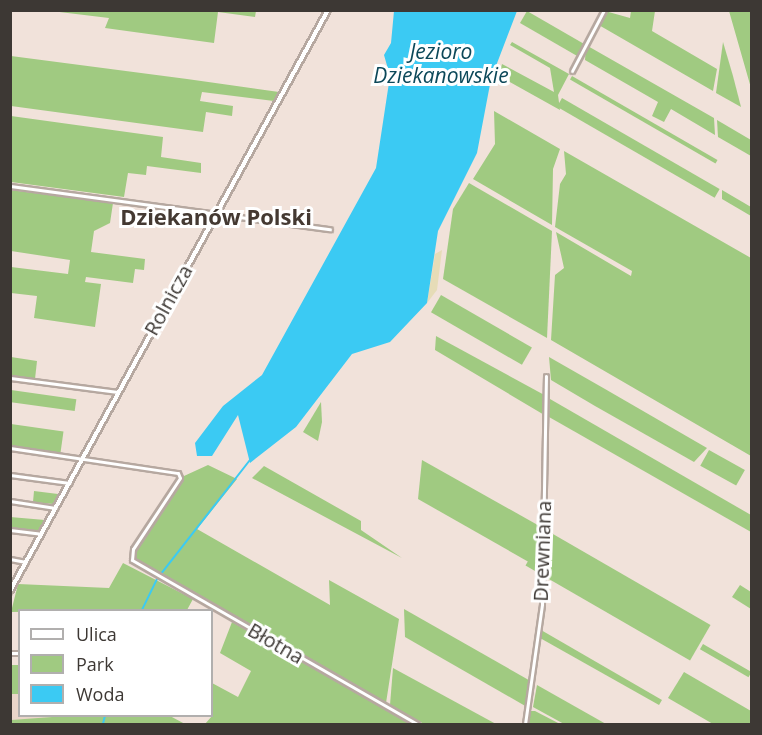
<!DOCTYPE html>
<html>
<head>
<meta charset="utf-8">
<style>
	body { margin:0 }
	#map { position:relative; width:762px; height:735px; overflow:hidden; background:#f1e2da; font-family:"Open Sans",sans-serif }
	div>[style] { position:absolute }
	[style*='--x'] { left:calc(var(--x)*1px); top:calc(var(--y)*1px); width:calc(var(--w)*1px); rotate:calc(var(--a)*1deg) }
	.built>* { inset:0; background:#ead5c9 }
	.green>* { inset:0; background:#a0ca81; transform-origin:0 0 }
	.sand>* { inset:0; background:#e6dcb7 }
	.water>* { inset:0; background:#3bcaf3 }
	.stream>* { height:1.5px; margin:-0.75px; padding:0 0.75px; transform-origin:0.75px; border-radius:0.75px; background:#3bcaf3 }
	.roads { filter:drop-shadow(2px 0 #b6a8a0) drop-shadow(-2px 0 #b6a8a0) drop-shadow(0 2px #b6a8a0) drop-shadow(0 -2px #b6a8a0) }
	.minor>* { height:3px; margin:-1.5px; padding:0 1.5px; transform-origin:1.5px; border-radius:1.5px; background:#fff }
	.tertiary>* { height:4px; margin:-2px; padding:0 2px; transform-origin:2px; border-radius:2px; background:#fff }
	span { translate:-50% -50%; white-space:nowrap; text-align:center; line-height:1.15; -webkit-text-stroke:6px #fff; paint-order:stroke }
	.street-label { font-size:20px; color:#3d3834 }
	.water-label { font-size:21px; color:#0c4859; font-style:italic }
	.quarter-label { font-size:22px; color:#443932; font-weight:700 }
	.frame { position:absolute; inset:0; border:12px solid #3d3834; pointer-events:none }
	.legend { position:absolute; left:18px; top:609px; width:195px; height:108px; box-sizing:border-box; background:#fff; border:2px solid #b1afae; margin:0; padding:8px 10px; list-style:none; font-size:18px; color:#3d3834 }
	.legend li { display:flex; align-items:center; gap:12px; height:30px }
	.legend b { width:30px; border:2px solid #b1afae }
</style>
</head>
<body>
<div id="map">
	<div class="built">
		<i style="clip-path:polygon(10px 694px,19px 694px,20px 716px,66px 718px,11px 720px)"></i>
	</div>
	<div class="green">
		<i style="clip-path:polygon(51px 11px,256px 10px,256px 11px,255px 17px,218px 12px,214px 43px,105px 28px,109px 18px)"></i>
		<i style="left:527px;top:11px;width:66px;height:14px;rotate:30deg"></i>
		<i style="clip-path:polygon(605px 11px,630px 18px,631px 11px,655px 11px,652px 31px,717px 69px,713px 91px,597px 24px)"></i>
		<i style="clip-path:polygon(729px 11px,751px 11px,751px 90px,751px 88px)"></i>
		<i style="clip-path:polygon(512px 42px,569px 74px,558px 95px,560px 110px,499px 76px,502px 64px,554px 92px,550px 68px,510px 45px)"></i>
		<i style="clip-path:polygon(723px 42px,733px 76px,741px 107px,716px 93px)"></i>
		<i style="clip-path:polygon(586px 45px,714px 118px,715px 135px,671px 109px,664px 122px,652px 116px,658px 102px,585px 60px)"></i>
		<i style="clip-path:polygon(11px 56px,187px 79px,279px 92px,274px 101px,202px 92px,200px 101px,233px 106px,232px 116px,206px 112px,203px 132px,11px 106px)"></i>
		<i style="left:572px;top:76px;width:168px;height:4px;rotate:30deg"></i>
		<i style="left:562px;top:98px;width:182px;height:10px;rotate:30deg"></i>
		<i style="clip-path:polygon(494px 111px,560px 149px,553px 169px,552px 225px,473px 179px,495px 144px)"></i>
		<i style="clip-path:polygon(11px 116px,163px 137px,161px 157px,201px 163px,201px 173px,147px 166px,146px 175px,128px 173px,124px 197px,11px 182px)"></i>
		<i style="clip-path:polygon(717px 120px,751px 140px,751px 156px,718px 137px)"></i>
		<i style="clip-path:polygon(564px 151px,751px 258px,751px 456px,551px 340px,555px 275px,564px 268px,556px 232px,631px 276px,632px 271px,555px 227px,560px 184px,566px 174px)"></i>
		<i style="clip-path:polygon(469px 183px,552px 231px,547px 338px,443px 279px,453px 209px)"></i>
		<i style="clip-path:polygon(10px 190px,113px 203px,110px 223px,94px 231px,91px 252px,145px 259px,144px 270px,135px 269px,133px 283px,86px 277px,85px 282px,101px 284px,95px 327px,34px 318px,37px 296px,11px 293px,11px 267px,68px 274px,70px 260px,11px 251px)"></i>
		<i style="clip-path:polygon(722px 190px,751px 207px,751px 216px,722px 199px)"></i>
		<i style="left:441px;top:295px;width:105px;height:20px;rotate:30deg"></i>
		<i style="clip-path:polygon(436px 336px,548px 397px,546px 416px,435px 350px)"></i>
		<i style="clip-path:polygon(11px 357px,37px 361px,35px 379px,11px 375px)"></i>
		<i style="clip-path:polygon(549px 357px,605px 389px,707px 448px,694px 462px,595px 406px,551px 380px)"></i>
		<i style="left:11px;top:390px;width:66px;height:12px;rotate:8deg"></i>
		<i style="clip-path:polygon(550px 399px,751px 515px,751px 532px,549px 417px)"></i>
		<i style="clip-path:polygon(321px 402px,322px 422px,318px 441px,303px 432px)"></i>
		<i style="left:11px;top:424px;width:53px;height:24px;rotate:8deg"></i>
		<i style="left:709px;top:450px;width:41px;height:18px;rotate:29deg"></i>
		<i style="clip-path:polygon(422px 460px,543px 528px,541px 569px,418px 499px)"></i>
		<i style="clip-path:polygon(208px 465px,237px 479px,197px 529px,330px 605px,329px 580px,399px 619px,386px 703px,134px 558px,139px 541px,184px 476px)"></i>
		<i style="clip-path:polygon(264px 466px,361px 521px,361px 530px,402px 558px,252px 478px)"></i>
		<i style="clip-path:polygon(34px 491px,58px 494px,53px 504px,33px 502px)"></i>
		<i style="clip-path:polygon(10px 517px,45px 520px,39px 531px,11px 529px)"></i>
		<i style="left:546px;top:530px;width:190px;height:41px;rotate:30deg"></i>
		<i style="clip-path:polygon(123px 563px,193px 599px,187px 610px,11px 612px,18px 584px,109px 588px)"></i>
		<i style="clip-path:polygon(740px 585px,751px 592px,751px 609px,732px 597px)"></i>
		<i style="clip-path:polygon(404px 609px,534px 683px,527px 707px,405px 637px)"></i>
		<i style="clip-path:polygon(232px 622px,264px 640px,412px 724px,205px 724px,212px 716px,212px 683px,238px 697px,251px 671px,220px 653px)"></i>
		<i style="clip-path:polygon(541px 630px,662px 700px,659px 705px,540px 638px)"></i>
		<i style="left:703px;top:644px;width:56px;height:6px;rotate:30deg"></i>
		<i style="left:10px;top:665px;width:9px;height:29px"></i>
		<i style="clip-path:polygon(393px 668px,496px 724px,424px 724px,390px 705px)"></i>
		<i style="clip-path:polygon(684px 672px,751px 711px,751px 724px,713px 724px,668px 698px)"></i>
		<i style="clip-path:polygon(537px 685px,606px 724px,564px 724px,533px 707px)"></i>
		<i style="clip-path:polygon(531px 711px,535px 711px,560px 724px,527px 724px)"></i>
		<i style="clip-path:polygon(66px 716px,170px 716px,185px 724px,11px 724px,11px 720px)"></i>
	</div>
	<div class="sand">
		<i style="clip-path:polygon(442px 250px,437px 290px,427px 303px,435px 254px)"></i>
	</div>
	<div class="water">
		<i style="clip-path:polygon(394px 11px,517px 11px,491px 79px,477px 153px,438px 231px,427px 303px,390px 342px,352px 354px,296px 427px,250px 463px,238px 415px,212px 456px,197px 456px,195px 443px,223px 406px,262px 375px,376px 168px,390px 76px,384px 55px,391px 43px)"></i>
	</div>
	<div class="stream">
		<i style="--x:161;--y:574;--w:145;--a:-52"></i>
		<i style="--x:142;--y:610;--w:37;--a:-64"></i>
		<i style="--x:103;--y:724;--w:8;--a:-76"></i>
	</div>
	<div class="roads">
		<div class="minor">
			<i style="--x:572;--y:71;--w:69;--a:-62.3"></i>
			<i style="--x:10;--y:186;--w:323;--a:7.7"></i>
			<i style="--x:10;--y:378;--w:109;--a:7.4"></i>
			<i style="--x:10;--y:448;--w:170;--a:8.5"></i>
			<i style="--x:178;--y:473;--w:5;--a:68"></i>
			<i style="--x:180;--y:478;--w:85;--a:123.5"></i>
			<i style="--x:133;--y:549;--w:11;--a:95"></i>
			<i style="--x:132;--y:560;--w:329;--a:29.9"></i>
			<i style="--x:10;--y:475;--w:60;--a:7.7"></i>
			<i style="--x:10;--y:501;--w:46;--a:8.8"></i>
			<i style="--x:10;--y:530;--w:31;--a:7"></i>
			<i style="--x:10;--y:559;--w:16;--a:11"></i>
			<i style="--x:10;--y:653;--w:10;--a:0"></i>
			<i style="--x:525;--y:724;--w:121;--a:-81.9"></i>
			<i style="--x:542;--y:604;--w:228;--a:-89"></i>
		</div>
		<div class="tertiary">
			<i style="--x:10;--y:591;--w:662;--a:-61.31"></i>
		</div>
	</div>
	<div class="street-label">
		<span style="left:168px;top:300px;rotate:-61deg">Rolnicza</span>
		<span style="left:542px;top:551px;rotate:-88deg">Drewniana</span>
		<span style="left:276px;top:643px;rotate:30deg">Błotna</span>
	</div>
	<div class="water-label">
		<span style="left:441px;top:63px">Jezioro<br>Dziekanowskie</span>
	</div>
	<div class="quarter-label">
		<span style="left:216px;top:217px">Dziekanów Polski</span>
	</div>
	<div class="frame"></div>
	<ul class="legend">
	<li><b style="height:8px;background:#fff"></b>Ulica</li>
	<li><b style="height:16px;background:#a0ca81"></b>Park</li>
	<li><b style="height:16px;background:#3bcaf3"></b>Woda</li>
	</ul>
</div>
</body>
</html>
